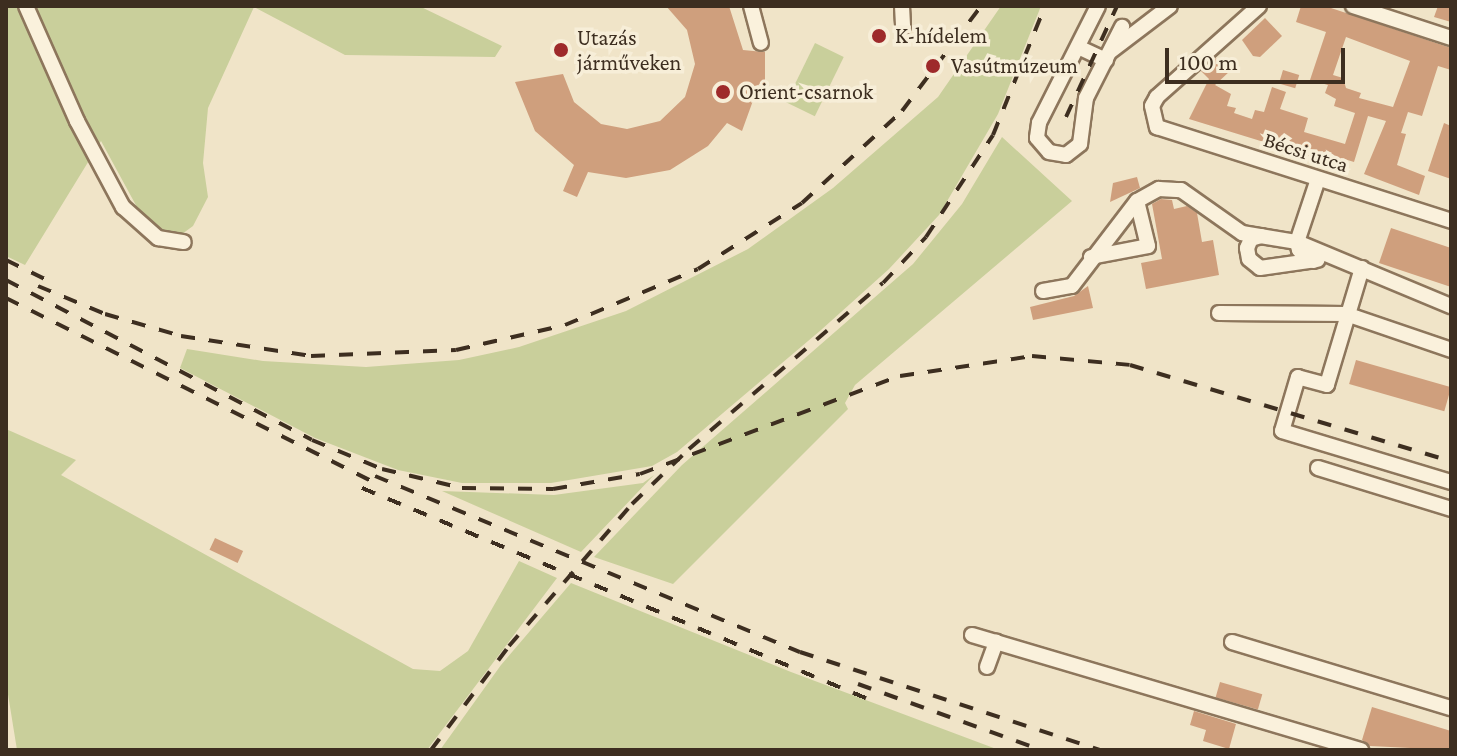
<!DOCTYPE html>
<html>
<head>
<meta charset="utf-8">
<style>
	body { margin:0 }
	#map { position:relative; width:1457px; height:756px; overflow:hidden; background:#f0e4c8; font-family:"Crimson Pro",serif }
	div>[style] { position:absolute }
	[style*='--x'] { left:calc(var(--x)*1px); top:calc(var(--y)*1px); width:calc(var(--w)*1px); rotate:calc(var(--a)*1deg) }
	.green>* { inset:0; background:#c9cf9b; transform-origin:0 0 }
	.building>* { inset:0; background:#cf9f7d; transform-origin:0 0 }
	.roads { filter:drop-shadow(2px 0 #8d765c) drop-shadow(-2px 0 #8d765c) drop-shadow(0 2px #8d765c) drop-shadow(0 -2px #8d765c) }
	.minor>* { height:14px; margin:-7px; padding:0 7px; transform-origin:7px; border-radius:7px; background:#faf1dc }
	.rail>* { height:4px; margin-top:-2px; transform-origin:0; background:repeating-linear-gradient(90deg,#3d2e20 0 14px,transparent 0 28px) }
	.dots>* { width:22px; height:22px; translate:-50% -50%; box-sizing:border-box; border:4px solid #f7eed8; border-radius:50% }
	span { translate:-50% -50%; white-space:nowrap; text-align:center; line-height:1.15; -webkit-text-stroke:7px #f7eed8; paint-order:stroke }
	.poi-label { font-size:22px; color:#3d2e20 }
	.left { translate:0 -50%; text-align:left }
	.street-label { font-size:22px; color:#3d2e20 }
	.frame { position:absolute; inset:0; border:8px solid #3d2e20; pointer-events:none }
	.scale { position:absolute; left:1165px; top:48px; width:180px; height:36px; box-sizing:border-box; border:4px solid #3d2e20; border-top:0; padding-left:10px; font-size:24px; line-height:28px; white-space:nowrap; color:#3d2e20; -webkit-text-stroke:6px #f7eed8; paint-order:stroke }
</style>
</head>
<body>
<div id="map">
	<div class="green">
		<i style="clip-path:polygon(6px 6px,419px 6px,502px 46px,495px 57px,345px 55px,254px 7px,208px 108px,203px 163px,208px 197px,193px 226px,182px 234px,165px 232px,144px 220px,101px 141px,25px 265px,6px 256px)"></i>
		<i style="clip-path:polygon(1001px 6px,1041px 6px,998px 114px,939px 215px,889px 269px,821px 330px,677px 452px,652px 466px,551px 483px,462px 483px,398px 470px,315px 438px,180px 368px,187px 349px,263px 361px,366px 367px,459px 360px,519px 347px,626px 311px,748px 249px,833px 188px,938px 97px)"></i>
		<i style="left:815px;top:43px;width:32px;height:66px;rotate:26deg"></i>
		<i style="clip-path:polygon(1002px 137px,1072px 201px,855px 385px,845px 403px,848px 409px,673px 584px,594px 557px,682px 465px,913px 264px,962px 204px)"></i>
		<i style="clip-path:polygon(6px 429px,76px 460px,61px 475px,413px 669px,440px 671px,468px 651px,519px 561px,557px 578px,427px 750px,17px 750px,6px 682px)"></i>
		<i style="clip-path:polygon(654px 475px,581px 552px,442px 491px,554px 495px,643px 483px)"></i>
		<i style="clip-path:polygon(571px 583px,791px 672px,999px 750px,440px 750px,501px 665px)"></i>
	</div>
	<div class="building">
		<i style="clip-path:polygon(666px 6px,729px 6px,743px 50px,765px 52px,765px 85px,759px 84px,742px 131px,727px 123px,708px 146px,670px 170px,626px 178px,588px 172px,577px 197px,563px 191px,574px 165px,535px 131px,515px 82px,563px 74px,574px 102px,601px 124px,627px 129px,660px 121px,685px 97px,695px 64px,687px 30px)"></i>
		<i style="clip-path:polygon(evenodd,1301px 6px,1325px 6px,1451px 48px,1451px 70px,1438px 66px,1422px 116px,1408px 112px,1401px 133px,1406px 134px,1397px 165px,1425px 176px,1419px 195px,1364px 174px,1386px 121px,1368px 116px,1354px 162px,1341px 158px,1339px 165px,1189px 119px,1209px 79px,1201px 71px,1216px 58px,1230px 71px,1215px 85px,1231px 94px,1227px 106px,1236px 108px,1234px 113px,1252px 119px,1255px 110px,1264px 112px,1272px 87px,1286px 92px,1280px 109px,1308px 118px,1304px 132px,1345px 144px,1355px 113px,1334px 106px,1336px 99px,1325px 93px,1328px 85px,1310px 80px,1326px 32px,1296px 22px,1301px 6px,1346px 37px,1410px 61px,1393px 107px,1359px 98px,1361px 93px,1346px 88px,1343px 78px,1333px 75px,1346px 37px)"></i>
		<i style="clip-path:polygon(1438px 6px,1451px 6px,1451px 22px,1434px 17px)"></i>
		<i style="clip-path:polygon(1265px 18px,1282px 36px,1260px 57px,1253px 56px,1242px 40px)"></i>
		<i style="left:1283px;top:70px;width:17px;height:14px;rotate:17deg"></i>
		<i style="clip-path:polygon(1444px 123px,1451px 126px,1451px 179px,1428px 171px)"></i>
		<i style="clip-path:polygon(1137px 177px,1140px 188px,1110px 202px,1113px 183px)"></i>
		<i style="clip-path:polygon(1161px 199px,1172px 200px,1174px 209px,1187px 206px,1197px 213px,1202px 242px,1213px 240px,1219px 275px,1146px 289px,1141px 263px,1162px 259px,1152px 204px)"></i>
		<i style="clip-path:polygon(1391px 228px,1451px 248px,1451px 287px,1379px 263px)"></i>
		<i style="clip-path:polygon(1088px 286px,1093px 308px,1033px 320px,1030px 307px,1074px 296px)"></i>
		<i style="left:1356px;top:360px;width:99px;height:25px;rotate:16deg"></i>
		<i style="left:215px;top:538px;width:31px;height:13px;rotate:25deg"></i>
		<i style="left:1220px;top:682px;width:44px;height:16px;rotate:16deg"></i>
		<i style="clip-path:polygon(1372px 707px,1451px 731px,1451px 750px,1370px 746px,1362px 740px)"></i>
		<i style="clip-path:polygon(1194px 711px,1236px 724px,1229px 749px,1203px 741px,1206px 730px,1190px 725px)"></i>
	</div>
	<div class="roads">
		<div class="minor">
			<i style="--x:26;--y:6;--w:126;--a:66.1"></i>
			<i style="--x:77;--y:121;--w:98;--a:61.9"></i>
			<i style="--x:123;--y:207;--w:47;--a:41.5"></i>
			<i style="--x:158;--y:238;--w:26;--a:9"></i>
			<i style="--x:751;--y:6;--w:38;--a:75"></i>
			<i style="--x:902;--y:6;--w:20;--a:87"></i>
			<i style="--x:1098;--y:6;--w:131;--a:116.8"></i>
			<i style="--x:1039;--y:123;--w:15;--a:98"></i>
			<i style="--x:1037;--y:138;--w:18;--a:49"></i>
			<i style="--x:1049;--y:152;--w:17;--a:10"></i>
			<i style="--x:1066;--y:155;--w:18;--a:-38"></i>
			<i style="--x:1080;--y:144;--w:46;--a:-82.6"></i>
			<i style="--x:1086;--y:98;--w:80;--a:-63.1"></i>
			<i style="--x:1259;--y:6;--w:137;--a:138.3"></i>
			<i style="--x:1157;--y:97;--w:10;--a:119"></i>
			<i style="--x:1152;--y:106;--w:22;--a:77"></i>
			<i style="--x:1157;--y:127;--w:309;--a:17.7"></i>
			<i style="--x:1353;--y:6;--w:103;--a:18.1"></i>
			<i style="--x:1078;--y:47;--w:31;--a:25"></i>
			<i style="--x:1111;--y:51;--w:74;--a:-37.3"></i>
			<i style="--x:1318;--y:179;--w:66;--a:108.4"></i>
			<i style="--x:1297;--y:242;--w:167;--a:22.6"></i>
			<i style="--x:1261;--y:236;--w:10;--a:163"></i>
			<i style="--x:1251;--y:239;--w:10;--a:114"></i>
			<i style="--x:1247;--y:248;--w:11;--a:80"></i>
			<i style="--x:1249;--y:259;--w:14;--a:39"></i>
			<i style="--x:1260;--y:268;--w:58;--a:-8"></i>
			<i style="--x:1091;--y:257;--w:58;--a:-10.9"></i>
			<i style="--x:1148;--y:246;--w:46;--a:-103.7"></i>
			<i style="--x:1362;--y:268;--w:122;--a:106.7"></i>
			<i style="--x:1327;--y:385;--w:30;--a:-165"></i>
			<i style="--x:1298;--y:377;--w:56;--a:106.5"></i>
			<i style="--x:1282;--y:431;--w:177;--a:16.8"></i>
			<i style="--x:1043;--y:291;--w:29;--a:-10"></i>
			<i style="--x:1072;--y:286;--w:107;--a:-52.6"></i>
			<i style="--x:1137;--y:201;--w:25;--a:-29"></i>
			<i style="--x:1159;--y:189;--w:22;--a:3"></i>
			<i style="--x:1181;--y:190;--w:75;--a:35.2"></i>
			<i style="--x:1242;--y:233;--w:56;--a:9.3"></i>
			<i style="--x:1297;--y:242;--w:8;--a:76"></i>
			<i style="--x:1299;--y:250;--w:18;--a:38"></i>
			<i style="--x:1219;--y:313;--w:127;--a:0.5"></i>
			<i style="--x:1346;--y:314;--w:111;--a:18.9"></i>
			<i style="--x:1318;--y:468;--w:139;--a:17.1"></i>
			<i style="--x:972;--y:635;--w:406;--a:16.5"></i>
			<i style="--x:1232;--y:642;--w:229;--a:16.8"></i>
			<i style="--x:987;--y:667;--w:27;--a:-70"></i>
		</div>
	</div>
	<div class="rail">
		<i style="--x:1066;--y:117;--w:122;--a:-65.3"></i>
		<i style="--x:6;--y:260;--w:52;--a:26.1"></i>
		<i style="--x:6;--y:280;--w:345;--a:27.6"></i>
		<i style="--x:312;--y:440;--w:76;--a:22.5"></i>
		<i style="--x:382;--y:469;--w:82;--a:13.4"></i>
		<i style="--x:462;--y:488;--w:91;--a:0.6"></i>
		<i style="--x:553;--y:489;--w:88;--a:-9.8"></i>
		<i style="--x:640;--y:474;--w:278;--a:-20.7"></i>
		<i style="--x:900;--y:376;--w:134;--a:-8.6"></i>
		<i style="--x:1032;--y:356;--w:98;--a:5.2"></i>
		<i style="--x:1130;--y:365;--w:335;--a:16.7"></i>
		<i style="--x:38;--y:286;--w:73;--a:22.7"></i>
		<i style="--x:105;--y:314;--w:79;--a:16.1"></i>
		<i style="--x:181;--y:336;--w:132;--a:8.7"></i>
		<i style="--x:311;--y:356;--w:145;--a:-2.4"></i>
		<i style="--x:456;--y:350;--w:112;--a:-12.9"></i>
		<i style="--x:565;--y:325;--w:144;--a:-22.8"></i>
		<i style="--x:698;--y:269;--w:123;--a:-32.4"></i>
		<i style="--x:802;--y:203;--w:136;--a:-42.6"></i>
		<i style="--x:902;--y:111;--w:131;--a:-53"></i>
		<i style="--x:6;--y:298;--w:419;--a:26.6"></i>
		<i style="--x:375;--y:476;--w:460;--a:22.5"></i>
		<i style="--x:800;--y:652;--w:316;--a:18.1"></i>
		<i style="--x:362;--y:488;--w:548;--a:22.64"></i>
		<i style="--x:858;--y:684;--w:195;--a:19.8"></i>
		<i style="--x:431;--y:750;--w:130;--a:-53.1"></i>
		<i style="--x:509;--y:646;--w:188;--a:-49.1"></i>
		<i style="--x:632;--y:504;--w:79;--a:-44"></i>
		<i style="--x:689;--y:449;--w:255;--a:-40.6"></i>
		<i style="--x:883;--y:283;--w:63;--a:-46.9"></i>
		<i style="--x:926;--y:237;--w:122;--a:-56.7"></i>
		<i style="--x:993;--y:135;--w:139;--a:-68"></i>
	</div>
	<div class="dots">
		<i style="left:879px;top:36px;background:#9e2a2b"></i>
		<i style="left:561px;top:50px;background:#9e2a2b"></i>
		<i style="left:933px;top:66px;background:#9e2a2b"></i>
		<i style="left:723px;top:92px;background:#9e2a2b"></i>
	</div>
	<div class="poi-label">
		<span class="left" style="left:895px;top:36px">K-hídelem</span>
		<span class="left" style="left:577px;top:50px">Utazás<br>járműveken</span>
		<span class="left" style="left:951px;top:66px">Vasútmúzeum</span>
		<span class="left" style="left:739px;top:92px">Orient-csarnok</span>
	</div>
	<div class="street-label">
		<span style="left:1306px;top:152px;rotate:18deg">Bécsi utca</span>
	</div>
	<div class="frame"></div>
	<div class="scale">100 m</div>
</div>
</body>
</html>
